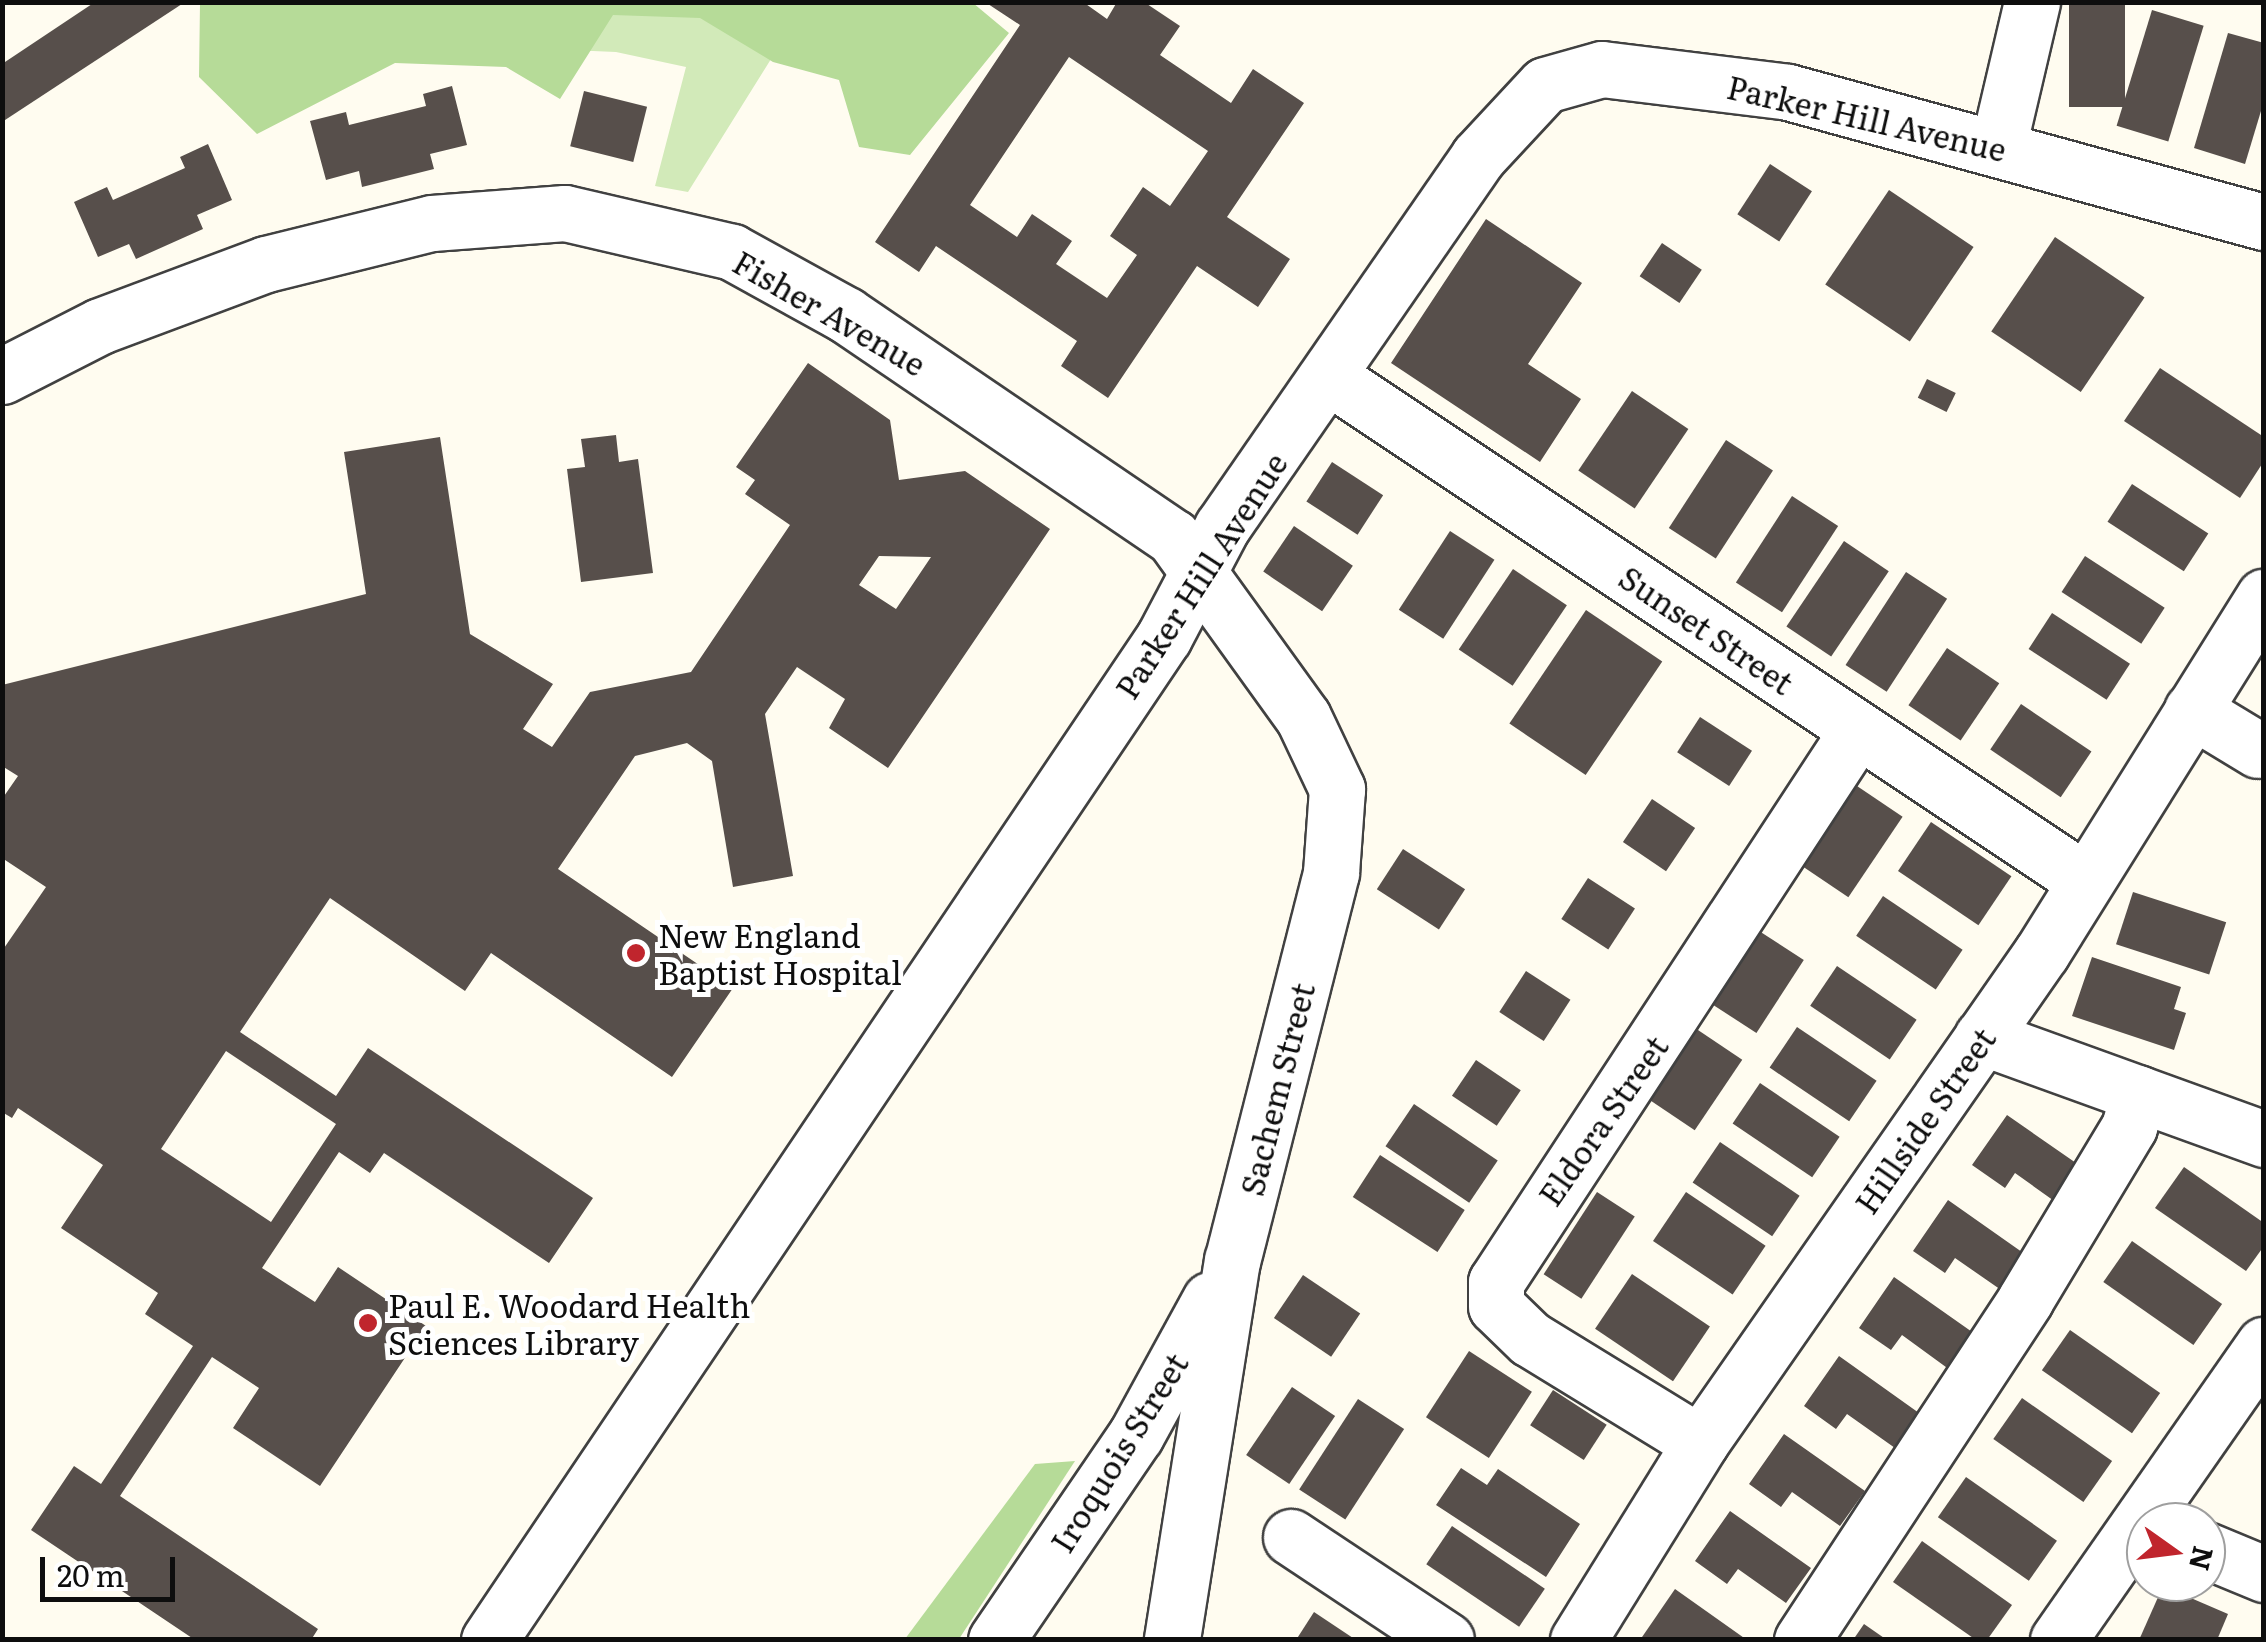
<!DOCTYPE html>
<html>
<head>
<meta charset="utf-8">
<style>
	body { margin:0 }
	#map { position:relative; width:2266px; height:1642px; overflow:hidden; background:#fffcf0; font-family:Literata,serif }
	div>[style] { position:absolute }
	[style*='--x'] { left:calc(var(--x)*1px); top:calc(var(--y)*1px); width:calc(var(--w)*1px); rotate:calc(var(--a)*1deg) }
	.green>* { inset:0; background:#d2eab9 }
	.forest>* { inset:0; background:#b6db98 }
	.building>* { inset:0; background:#574f4b; transform-origin:0 0 }
	.roads { filter:drop-shadow(2px 0 #414141) drop-shadow(-2px 0 #414141) drop-shadow(0 2px #414141) drop-shadow(0 -2px #414141) }
	.minor>* { height:55px; margin:-27.5px; padding:0 27.5px; transform-origin:27.5px; border-radius:27.5px; background:#fff }
	.dots>* { width:28px; height:28px; translate:-50% -50%; box-sizing:border-box; border:5px solid #fff; border-radius:50% }
	span { translate:-50% -50%; white-space:nowrap; text-align:center; line-height:1.15; -webkit-text-stroke:10px #fff; paint-order:stroke }
	.street-label { font-size:32px; color:#0e0e0e }
	.poi-label { font-size:32px; color:#0e0e0e }
	.left { translate:0 -50%; text-align:left }
	.frame { position:absolute; inset:0; border:5px solid #0e0e0e; pointer-events:none }
	.north { position:absolute; left:2126px; top:1502px; width:100px; height:100px; box-sizing:border-box; background:#fff; border:2px solid #9f9f9f; border-radius:50%; rotate:104deg; font-size:28px; font-weight:700; line-height:40px; text-align:center; color:#0e0e0e }
	.north::after { content:''; display:block; margin:auto; width:35px; height:45px; background:#c0252d; clip-path:polygon(50% 0,100% 100%,50% 72%,0 100%) }
	.scale { position:absolute; left:40px; top:1557px; width:135px; height:45px; box-sizing:border-box; border:5px solid #0e0e0e; border-top:0; padding-left:12px; font-size:30px; line-height:35px; white-space:nowrap; color:#0e0e0e; -webkit-text-stroke:8px #fff; paint-order:stroke }
</style>
</head>
<body>
<div id="map">
	<div class="green">
		<i style="clip-path:polygon(238px 3px,806px 3px,688px 192px,655px 186px,686px 67px,616px 52px,546px 49px)"></i>
	</div>
	<div class="forest">
		<i style="clip-path:polygon(973px 3px,1009px 33px,910px 155px,859px 147px,839px 80px,773px 62px,700px 18px,613px 15px,560px 99px,506px 67px,395px 63px,257px 134px,199px 77px,200px 3px)"></i>
		<i style="clip-path:polygon(1075px 1461px,959px 1639px,905px 1639px,1035px 1464px)"></i>
	</div>
	<div class="building">
		<i style="clip-path:polygon(95px 2px,185px 2px,2px 122px,2px 64px)"></i>
		<i style="clip-path:polygon(evenodd,985px 2px,1083px 2px,1107px 19px,1117px 2px,1144px 2px,1180px 26px,1160px 55px,1231px 103px,1253px 69px,1304px 103px,1227px 217px,1290px 259px,1258px 307px,1197px 266px,1108px 398px,1061px 366px,1077px 341px,936px 246px,919px 272px,875px 242px,1020px 25px,985px 2px,1069px 57px,1208px 151px,1170px 206px,1143px 187px,1110px 236px,1137px 255px,1107px 298px,1056px 264px,1072px 241px,1032px 214px,1017px 237px,970px 205px,1069px 57px)"></i>
		<i style="left:2069px;top:2px;width:56px;height:105px"></i>
		<i style="left:2152px;top:10px;width:54px;height:121px;rotate:17deg"></i>
		<i style="clip-path:polygon(2228px 33px,2264px 43px,2264px 101px,2245px 164px,2194px 148px)"></i>
		<i style="clip-path:polygon(452px 86px,467px 145px,430px 154px,434px 169px,362px 187px,359px 171px,326px 180px,310px 121px,346px 112px,349px 125px,426px 106px,423px 94px)"></i>
		<i style="left:584px;top:91px;width:65px;height:57px;rotate:14deg"></i>
		<i style="clip-path:polygon(208px 144px,232px 200px,197px 215px,203px 229px,136px 259px,129px 244px,98px 257px,74px 202px,107px 187px,113px 200px,185px 168px,180px 157px)"></i>
		<i style="left:1770px;top:164px;width:50px;height:60px;rotate:33deg"></i>
		<i style="left:1889px;top:190px;width:102px;height:114px;rotate:34deg"></i>
		<i style="clip-path:polygon(1486px 219px,1582px 283px,1528px 364px,1581px 399px,1540px 462px,1391px 363px)"></i>
		<i style="left:2055px;top:237px;width:108px;height:114px;rotate:34deg"></i>
		<i style="left:1662px;top:243px;width:48px;height:40px;rotate:34deg"></i>
		<i style="clip-path:polygon(evenodd,808px 363px,890px 420px,899px 480px,965px 471px,1050px 529px,888px 768px,829px 728px,845px 699px,797px 667px,765px 714px,793px 876px,733px 887px,712px 761px,687px 743px,635px 756px,558px 869px,733px 988px,672px 1077px,491px 953px,465px 991px,330px 898px,240px 1032px,336px 1096px,368px 1048px,593px 1198px,549px 1263px,384px 1153px,370px 1173px,339px 1152px,262px 1268px,315px 1302px,338px 1267px,426px 1326px,320px 1486px,233px 1428px,259px 1388px,212px 1357px,120px 1496px,318px 1629px,311px 1640px,195px 1640px,31px 1530px,74px 1466px,101px 1484px,193px 1346px,145px 1314px,158px 1293px,61px 1228px,103px 1165px,18px 1108px,12px 1118px,2px 1112px,2px 951px,46px 887px,2px 858px,2px 799px,18px 776px,2px 766px,2px 685px,366px 594px,344px 452px,440px 437px,470px 634px,553px 684px,523px 729px,552px 747px,590px 692px,691px 672px,790px 525px,745px 494px,755px 480px,736px 467px,808px 363px,879px 556px,931px 557px,896px 609px,859px 585px,879px 556px,808px 363px,226px 1051px,336px 1124px,271px 1222px,161px 1149px,226px 1051px)"></i>
		<i style="clip-path:polygon(2160px 368px,2264px 437px,2264px 461px,2240px 498px,2124px 421px)"></i>
		<i style="left:1927px;top:379px;width:32px;height:21px;rotate:26deg"></i>
		<i style="left:1632px;top:391px;width:68px;height:96px;rotate:34deg"></i>
		<i style="clip-path:polygon(616px 435px,619px 462px,638px 459px,653px 573px,581px 582px,567px 469px,585px 467px,581px 439px)"></i>
		<i style="left:1726px;top:440px;width:56px;height:105px;rotate:33deg"></i>
		<i style="left:1332px;top:462px;width:61px;height:47px;rotate:33deg"></i>
		<i style="left:2132px;top:484px;width:91px;height:45px;rotate:33deg"></i>
		<i style="left:1792px;top:496px;width:55px;height:103px;rotate:33deg"></i>
		<i style="left:1294px;top:526px;width:71px;height:55px;rotate:34deg"></i>
		<i style="left:1450px;top:531px;width:53px;height:94px;rotate:33deg"></i>
		<i style="left:1844px;top:541px;width:54px;height:103px;rotate:34deg"></i>
		<i style="left:2085px;top:556px;width:95px;height:43px;rotate:33deg"></i>
		<i style="left:1513px;top:569px;width:65px;height:97px;rotate:34deg"></i>
		<i style="left:1906px;top:572px;width:49px;height:111px;rotate:33deg"></i>
		<i style="left:1586px;top:610px;width:92px;height:137px;rotate:34deg"></i>
		<i style="left:2052px;top:613px;width:93px;height:43px;rotate:33deg"></i>
		<i style="left:1947px;top:648px;width:63px;height:69px;rotate:34deg"></i>
		<i style="left:2021px;top:704px;width:85px;height:55px;rotate:34deg"></i>
		<i style="left:1700px;top:717px;width:62px;height:42px;rotate:33deg"></i>
		<i style="left:1857px;top:786px;width:55px;height:97px;rotate:34deg"></i>
		<i style="left:1652px;top:799px;width:52px;height:52px;rotate:34deg"></i>
		<i style="left:1931px;top:822px;width:97px;height:59px;rotate:34deg"></i>
		<i style="left:1403px;top:849px;width:74px;height:48px;rotate:33deg"></i>
		<i style="left:1588px;top:878px;width:56px;height:49px;rotate:33deg"></i>
		<i style="left:2133px;top:892px;width:98px;height:55px;rotate:18deg"></i>
		<i style="left:1883px;top:896px;width:96px;height:48px;rotate:34deg"></i>
		<i style="left:1756px;top:929px;width:57px;height:87px;rotate:33deg"></i>
		<i style="clip-path:polygon(2092px 957px,2181px 987px,2174px 1009px,2186px 1013px,2174px 1050px,2072px 1016px)"></i>
		<i style="left:1837px;top:966px;width:96px;height:48px;rotate:34deg"></i>
		<i style="left:1526px;top:971px;width:53px;height:49px;rotate:33deg"></i>
		<i style="left:1797px;top:1027px;width:96px;height:49px;rotate:34deg"></i>
		<i style="left:1695px;top:1028px;width:57px;height:85px;rotate:34deg"></i>
		<i style="left:1476px;top:1060px;width:54px;height:43px;rotate:34deg"></i>
		<i style="left:1760px;top:1083px;width:96px;height:49px;rotate:34deg"></i>
		<i style="left:1414px;top:1104px;width:101px;height:51px;rotate:34deg"></i>
		<i style="clip-path:polygon(2007px 1115px,2089px 1172px,2064px 1208px,2015px 1173px,2005px 1188px,1972px 1165px)"></i>
		<i style="left:1720px;top:1142px;width:96px;height:49px;rotate:34deg"></i>
		<i style="left:1380px;top:1155px;width:101px;height:50px;rotate:33deg"></i>
		<i style="clip-path:polygon(2184px 1167px,2264px 1223px,2264px 1246px,2246px 1271px,2155px 1208px)"></i>
		<i style="left:1597px;top:1192px;width:45px;height:98px;rotate:33deg"></i>
		<i style="left:1686px;top:1192px;width:96px;height:59px;rotate:34deg"></i>
		<i style="clip-path:polygon(1948px 1200px,2029px 1257px,2004px 1292px,1955px 1258px,1945px 1273px,1913px 1251px)"></i>
		<i style="left:2132px;top:1241px;width:110px;height:50px;rotate:35deg"></i>
		<i style="left:1632px;top:1274px;width:94px;height:66px;rotate:34deg"></i>
		<i style="left:1303px;top:1275px;width:69px;height:52px;rotate:34deg"></i>
		<i style="clip-path:polygon(1894px 1277px,1975px 1334px,1950px 1370px,1902px 1335px,1891px 1350px,1859px 1328px)"></i>
		<i style="left:2070px;top:1330px;width:110px;height:49px;rotate:35deg"></i>
		<i style="left:1469px;top:1351px;width:75px;height:79px;rotate:33deg"></i>
		<i style="clip-path:polygon(1839px 1356px,1919px 1413px,1895px 1448px,1847px 1414px,1836px 1429px,1804px 1406px)"></i>
		<i style="left:1292px;top:1387px;width:52px;height:82px;rotate:34deg"></i>
		<i style="left:1553px;top:1390px;width:64px;height:42px;rotate:33deg"></i>
		<i style="left:2022px;top:1398px;width:110px;height:50px;rotate:35deg"></i>
		<i style="left:1358px;top:1399px;width:55px;height:108px;rotate:33deg"></i>
		<i style="clip-path:polygon(1784px 1434px,1865px 1491px,1840px 1526px,1792px 1492px,1781px 1507px,1749px 1484px)"></i>
		<i style="clip-path:polygon(1461px 1468px,1487px 1485px,1498px 1469px,1580px 1524px,1546px 1577px,1436px 1505px)"></i>
		<i style="left:1966px;top:1477px;width:111px;height:49px;rotate:35deg"></i>
		<i style="clip-path:polygon(1730px 1511px,1811px 1568px,1786px 1603px,1738px 1569px,1727px 1584px,1695px 1561px)"></i>
		<i style="left:1452px;top:1526px;width:112px;height:46px;rotate:34deg"></i>
		<i style="clip-path:polygon(1922px 1541px,2012px 1605px,1987px 1640px,1976px 1640px,1893px 1582px)"></i>
		<i style="clip-path:polygon(2163px 1586px,2228px 1614px,2217px 1640px,2139px 1640px)"></i>
		<i style="clip-path:polygon(1675px 1589px,1747px 1640px,1640px 1640px)"></i>
		<i style="clip-path:polygon(1314px 1612px,1356px 1640px,1296px 1640px)"></i>
		<i style="clip-path:polygon(1864px 1624px,1887px 1640px,1853px 1640px)"></i>
	</div>
	<div class="roads">
		<div class="minor">
			<i style="--x:1998;--y:147;--w:149;--a:-76.8"></i>
			<i style="--x:2;--y:376;--w:110;--a:-27"></i>
			<i style="--x:100;--y:326;--w:177;--a:-20.5"></i>
			<i style="--x:266;--y:264;--w:171;--a:-13.9"></i>
			<i style="--x:432;--y:223;--w:133;--a:-4.3"></i>
			<i style="--x:565;--y:213;--w:171;--a:13.1"></i>
			<i style="--x:732;--y:252;--w:130;--a:28.9"></i>
			<i style="--x:846;--y:315;--w:395;--a:34.2"></i>
			<i style="--x:1173;--y:537;--w:222;--a:54.2"></i>
			<i style="--x:1303;--y:717;--w:80;--a:64.7"></i>
			<i style="--x:1337;--y:789;--w:84;--a:94.1"></i>
			<i style="--x:1331;--y:873;--w:399;--a:104.3"></i>
			<i style="--x:1232;--y:1260;--w:385;--a:99"></i>
			<i style="--x:1331;--y:378;--w:905;--a:33.69"></i>
			<i style="--x:2192;--y:710;--w:77;--a:31.2"></i>
			<i style="--x:1982;--y:1037;--w:300;--a:19.9"></i>
			<i style="--x:1700;--y:1443;--w:199;--a:-148.5"></i>
			<i style="--x:1530;--y:1339;--w:47;--a:-135.9"></i>
			<i style="--x:1496;--y:1306;--w:24;--a:-90"></i>
			<i style="--x:1496;--y:1282;--w:659;--a:-56.77"></i>
			<i style="--x:1291;--y:1537;--w:186;--a:33.6"></i>
			<i style="--x:2206;--y:1550;--w:63;--a:22.5"></i>
			<i style="--x:489;--y:1640;--w:1209;--a:-56.06"></i>
			<i style="--x:1164;--y:637;--w:124;--a:-62.2"></i>
			<i style="--x:1222;--y:527;--w:450;--a:-55.3"></i>
			<i style="--x:1478;--y:157;--w:98;--a:-47.1"></i>
			<i style="--x:1545;--y:85;--w:59;--a:-15.7"></i>
			<i style="--x:1602;--y:69;--w:187;--a:7"></i>
			<i style="--x:1788;--y:92;--w:493;--a:15.3"></i>
			<i style="--x:996;--y:1640;--w:248;--a:-55.7"></i>
			<i style="--x:1136;--y:1435;--w:154;--a:-61.3"></i>
			<i style="--x:1578;--y:1640;--w:232;--a:-58.2"></i>
			<i style="--x:1700;--y:1443;--w:598;--a:-55.14"></i>
			<i style="--x:2042;--y:952;--w:419;--a:-58"></i>
			<i style="--x:1802;--y:1640;--w:407;--a:-56.7"></i>
			<i style="--x:2025;--y:1300;--w:202;--a:-59"></i>
			<i style="--x:2129;--y:1127;--w:35;--a:-74"></i>
			<i style="--x:2058;--y:1640;--w:360;--a:-55.1"></i>
		</div>
	</div>
	<div class="dots">
		<i style="left:636px;top:953px;background:#c0252d"></i>
		<i style="left:368px;top:1323px;background:#c0252d"></i>
	</div>
	<div class="street-label">
		<span style="left:1867px;top:117px;rotate:13deg">Parker Hill Avenue</span>
		<span style="left:830px;top:312px;rotate:30deg">Fisher Avenue</span>
		<span style="left:1200px;top:575px;rotate:-57deg">Parker Hill Avenue</span>
		<span style="left:1707px;top:629px;rotate:34deg">Sunset Street</span>
		<span style="left:1276px;top:1089px;rotate:-76deg">Sachem Street</span>
		<span style="left:1602px;top:1120px;rotate:-55deg">Eldora Street</span>
		<span style="left:1924px;top:1120px;rotate:-55deg">Hillside Street</span>
		<span style="left:1118px;top:1452px;rotate:-58deg">Iroquois Street</span>
	</div>
	<div class="poi-label">
		<span class="left" style="left:658px;top:953px">New England<br>Baptist Hospital</span>
		<span class="left" style="left:388px;top:1323px">Paul E. Woodard Health<br>Sciences Library</span>
	</div>
	<div class="frame"></div>
	<div class="north">N</div>
	<div class="scale">20 m</div>
</div>
</body>
</html>
